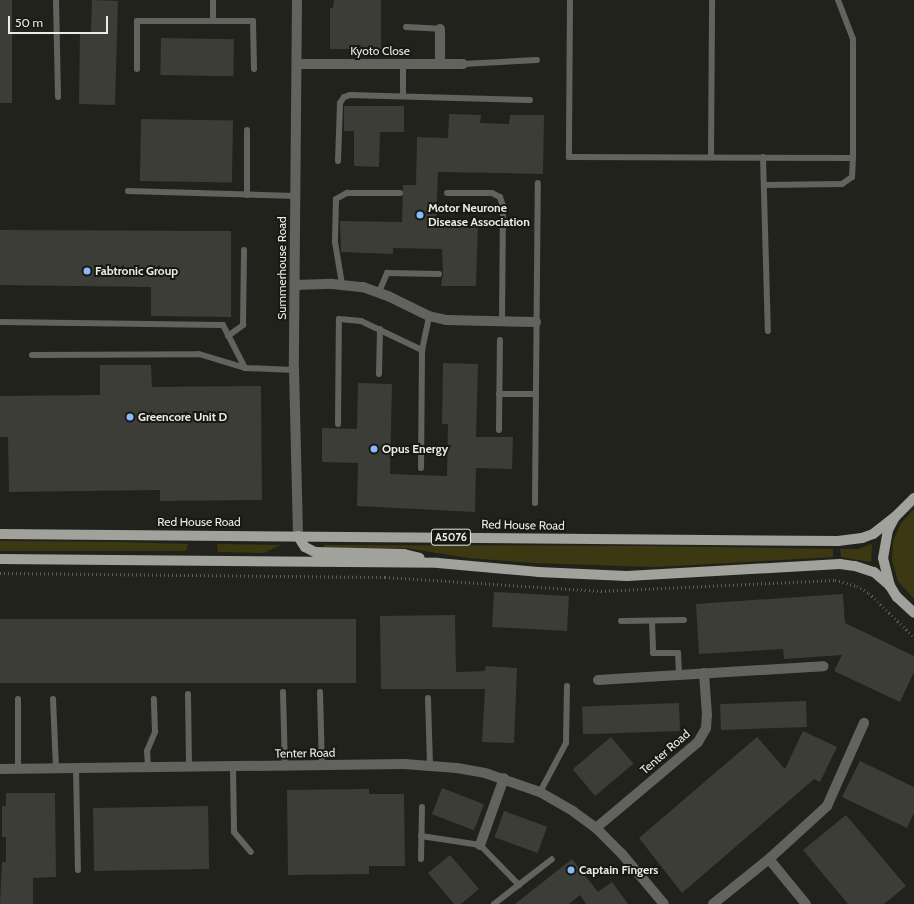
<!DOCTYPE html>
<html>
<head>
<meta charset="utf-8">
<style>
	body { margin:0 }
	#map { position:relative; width:914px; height:904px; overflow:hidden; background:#22221d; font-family:Cabin,sans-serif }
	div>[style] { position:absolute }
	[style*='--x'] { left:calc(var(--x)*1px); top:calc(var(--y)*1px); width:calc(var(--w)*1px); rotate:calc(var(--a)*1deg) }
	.green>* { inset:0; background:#3c3912 }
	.building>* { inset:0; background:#3d3d37; transform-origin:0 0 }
	.path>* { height:2.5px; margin-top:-1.25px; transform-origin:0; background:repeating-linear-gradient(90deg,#5f5f5b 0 1px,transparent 0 4px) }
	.service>* { height:6px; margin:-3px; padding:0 3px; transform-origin:3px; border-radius:3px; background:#62625f }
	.minor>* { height:10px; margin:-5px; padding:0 5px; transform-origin:5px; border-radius:5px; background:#62625f }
	.primary>* { height:10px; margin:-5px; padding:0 5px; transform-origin:5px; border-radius:5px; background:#a2a29c }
	.dots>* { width:11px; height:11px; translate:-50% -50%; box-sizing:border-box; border:2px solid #191914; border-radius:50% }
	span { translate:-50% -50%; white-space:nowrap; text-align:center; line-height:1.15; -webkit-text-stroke:4px #191914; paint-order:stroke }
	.shield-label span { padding:1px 3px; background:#191914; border:1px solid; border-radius:3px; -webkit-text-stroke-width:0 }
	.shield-label { font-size:11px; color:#eaeae6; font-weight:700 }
	.street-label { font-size:12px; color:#eaeae6 }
	.poi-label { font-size:12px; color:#eaeae6; font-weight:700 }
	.left { translate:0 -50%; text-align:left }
	.scale { position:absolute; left:8px; top:16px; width:100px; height:18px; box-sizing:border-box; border:2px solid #eaeae6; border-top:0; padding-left:5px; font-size:12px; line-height:14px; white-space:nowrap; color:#eaeae6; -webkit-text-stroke:3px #191914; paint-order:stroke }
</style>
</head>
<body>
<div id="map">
	<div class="green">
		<i style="clip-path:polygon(914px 509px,914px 599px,898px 581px,892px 561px,893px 541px,901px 523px)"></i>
		<i style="clip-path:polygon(0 541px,119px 542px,188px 544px,186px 551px,0 551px)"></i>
		<i style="clip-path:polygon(217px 544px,281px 545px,264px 553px,218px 552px)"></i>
		<i style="clip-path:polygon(872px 544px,871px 562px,841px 557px,840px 549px,858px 549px)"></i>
		<i style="clip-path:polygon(324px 545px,652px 546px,833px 549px,833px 557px,655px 567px,533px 563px,469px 558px,406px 548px,324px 548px)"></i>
	</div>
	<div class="building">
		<i style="left:0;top:0;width:12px;height:103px"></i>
		<i style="clip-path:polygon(92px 0,118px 1px,115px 105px,79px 104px,80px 32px,91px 32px)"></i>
		<i style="clip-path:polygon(334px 0,381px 0,381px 49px,330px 49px,330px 8px,333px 8px)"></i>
		<i style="left:161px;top:38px;width:73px;height:37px;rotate:1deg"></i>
		<i style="clip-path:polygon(344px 106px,404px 106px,404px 132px,380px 132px,379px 167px,354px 166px,354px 131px,344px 131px)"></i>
		<i style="clip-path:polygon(449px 114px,481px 115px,480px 123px,509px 124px,510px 115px,544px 115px,543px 174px,438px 172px,436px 222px,478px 223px,476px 286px,441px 286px,443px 274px,442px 249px,393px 248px,393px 254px,341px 252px,340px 221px,402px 222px,403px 185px,416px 185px,417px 137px,448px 138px)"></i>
		<i style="left:141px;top:119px;width:92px;height:62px;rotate:1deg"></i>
		<i style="clip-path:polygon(0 230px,231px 231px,231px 317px,151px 316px,151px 287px,0 285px)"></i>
		<i style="clip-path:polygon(443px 363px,478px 364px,476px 437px,513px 437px,512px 469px,476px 468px,475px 512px,357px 506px,358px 463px,322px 462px,322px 428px,357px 429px,358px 383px,392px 384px,390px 474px,447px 476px,448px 424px,442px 424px)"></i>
		<i style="clip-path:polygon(100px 365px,151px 365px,152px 387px,261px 386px,262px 500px,160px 501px,160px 490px,9px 492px,8px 437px,0 437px,0 396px,100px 395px)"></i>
		<i style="left:494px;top:592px;width:75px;height:35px;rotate:3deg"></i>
		<i style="clip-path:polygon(843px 594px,845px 623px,914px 656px,914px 672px,900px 702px,834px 671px,842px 655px,784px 659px,783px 649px,699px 654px,696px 604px)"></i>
		<i style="clip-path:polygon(455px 615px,456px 672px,485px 671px,486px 666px,517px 668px,514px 743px,482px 742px,485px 689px,381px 689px,380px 616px)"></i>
		<i style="left:356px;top:619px;width:64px;height:356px;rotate:90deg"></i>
		<i style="left:806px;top:701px;width:26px;height:86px;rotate:88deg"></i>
		<i style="left:679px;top:703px;width:28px;height:97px;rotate:88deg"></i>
		<i style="clip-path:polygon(803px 731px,837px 747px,820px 782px,814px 779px,682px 893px,639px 838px,757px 737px,785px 769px)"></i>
		<i style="left:611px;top:737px;width:35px;height:50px;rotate:50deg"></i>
		<i style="clip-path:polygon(860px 761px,914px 787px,914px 813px,907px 828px,842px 797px)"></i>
		<i style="left:442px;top:788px;width:45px;height:28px;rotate:21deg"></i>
		<i style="clip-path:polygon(369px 789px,369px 794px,404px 794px,405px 866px,369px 866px,369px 874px,288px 875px,287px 790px)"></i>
		<i style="clip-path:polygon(6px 793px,55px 793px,56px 877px,33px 878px,33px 904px,0 904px,2px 862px,6px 862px,6px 837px,2px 837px,2px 806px,6px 806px)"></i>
		<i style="left:208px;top:806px;width:63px;height:115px;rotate:89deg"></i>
		<i style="left:504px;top:811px;width:46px;height:28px;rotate:20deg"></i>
		<i style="clip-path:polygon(846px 815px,906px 886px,884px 904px,848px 904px,803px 850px)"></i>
		<i style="clip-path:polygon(450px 855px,479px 889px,461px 904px,454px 904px,428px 873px)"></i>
		<i style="clip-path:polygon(572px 859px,598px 892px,612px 882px,628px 904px,586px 904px,580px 895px,569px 904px,515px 904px)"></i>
	</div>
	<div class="path">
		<i style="--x:0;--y:573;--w:385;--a:0.6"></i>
		<i style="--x:385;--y:577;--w:216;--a:3.7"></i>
		<i style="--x:601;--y:591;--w:234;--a:-2.7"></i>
		<i style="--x:835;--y:580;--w:23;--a:15"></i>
		<i style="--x:857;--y:586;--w:14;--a:30"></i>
		<i style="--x:869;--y:593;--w:63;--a:44.4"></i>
	</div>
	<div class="service">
		<i style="--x:56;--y:0;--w:97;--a:88.8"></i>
		<i style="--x:213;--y:0;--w:21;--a:90"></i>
		<i style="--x:570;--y:0;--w:157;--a:90.4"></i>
		<i style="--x:569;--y:157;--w:284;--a:0.2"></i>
		<i style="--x:853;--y:158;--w:119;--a:-90"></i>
		<i style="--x:853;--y:39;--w:42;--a:-111"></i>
		<i style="--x:406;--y:27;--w:34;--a:3"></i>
		<i style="--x:403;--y:63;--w:33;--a:90"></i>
		<i style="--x:463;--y:64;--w:74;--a:-3.1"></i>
		<i style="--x:137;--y:69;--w:48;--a:-90"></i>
		<i style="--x:137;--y:21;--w:116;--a:0"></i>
		<i style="--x:253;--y:21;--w:48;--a:88.8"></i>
		<i style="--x:247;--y:130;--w:65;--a:90"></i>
		<i style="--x:711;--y:156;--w:156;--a:-89.6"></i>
		<i style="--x:763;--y:157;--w:174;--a:88.4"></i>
		<i style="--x:338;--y:161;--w:58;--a:-88"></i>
		<i style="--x:340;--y:103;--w:7;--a:-56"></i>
		<i style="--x:344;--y:97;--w:6;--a:-18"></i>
		<i style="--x:350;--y:95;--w:180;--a:1.6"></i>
		<i style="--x:764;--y:185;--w:78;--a:-0.7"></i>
		<i style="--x:842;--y:184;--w:12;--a:-35"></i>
		<i style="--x:852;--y:177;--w:19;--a:-87"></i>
		<i style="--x:128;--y:191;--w:167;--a:1.7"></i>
		<i style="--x:447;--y:193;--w:45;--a:0"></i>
		<i style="--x:492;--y:193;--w:9;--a:27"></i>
		<i style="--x:500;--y:197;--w:9;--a:72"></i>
		<i style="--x:503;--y:206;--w:116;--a:90.5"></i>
		<i style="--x:342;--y:284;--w:43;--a:-99.5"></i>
		<i style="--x:335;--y:242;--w:43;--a:-88.7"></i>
		<i style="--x:336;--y:199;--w:13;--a:-29"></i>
		<i style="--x:347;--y:193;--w:53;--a:0"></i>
		<i style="--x:379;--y:292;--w:21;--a:-67"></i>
		<i style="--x:387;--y:273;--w:52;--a:1.1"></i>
		<i style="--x:0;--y:322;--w:223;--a:0.8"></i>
		<i style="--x:223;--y:325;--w:48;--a:62.9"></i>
		<i style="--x:228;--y:336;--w:19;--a:-36"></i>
		<i style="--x:243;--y:325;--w:75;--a:-89.2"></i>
		<i style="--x:32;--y:355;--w:167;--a:-0.3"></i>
		<i style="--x:199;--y:354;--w:48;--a:16.9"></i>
		<i style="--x:245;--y:368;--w:49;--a:2.3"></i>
		<i style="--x:379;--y:374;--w:45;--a:-88.7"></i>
		<i style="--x:499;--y:394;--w:37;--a:0"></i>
		<i style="--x:338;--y:424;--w:105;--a:-89.5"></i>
		<i style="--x:339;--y:319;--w:22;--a:5"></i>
		<i style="--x:361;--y:321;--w:68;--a:25.4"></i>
		<i style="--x:499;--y:430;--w:90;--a:-89.4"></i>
		<i style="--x:421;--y:468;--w:118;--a:-89.5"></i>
		<i style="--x:422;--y:350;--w:35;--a:-78"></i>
		<i style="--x:535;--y:503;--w:320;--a:-89.5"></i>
		<i style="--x:621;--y:621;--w:63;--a:-0.9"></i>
		<i style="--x:652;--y:621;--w:32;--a:88"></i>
		<i style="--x:653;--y:653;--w:25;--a:0"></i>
		<i style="--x:678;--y:653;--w:22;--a:87"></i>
		<i style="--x:283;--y:692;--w:75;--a:88.5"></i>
		<i style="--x:320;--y:692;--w:74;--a:88.5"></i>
		<i style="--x:188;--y:694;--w:74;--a:89.2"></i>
		<i style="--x:428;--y:698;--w:67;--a:88.3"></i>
		<i style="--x:53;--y:699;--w:70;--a:87.5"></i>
		<i style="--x:233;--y:767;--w:65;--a:89.1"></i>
		<i style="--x:234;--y:832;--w:26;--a:50"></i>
		<i style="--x:148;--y:768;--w:17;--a:-93"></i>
		<i style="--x:147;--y:751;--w:21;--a:-67"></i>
		<i style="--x:155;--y:732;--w:33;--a:-92"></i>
		<i style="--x:18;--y:769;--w:70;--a:-90"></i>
		<i style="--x:76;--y:769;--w:101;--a:88.9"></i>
		<i style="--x:540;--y:792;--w:55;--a:-62"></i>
		<i style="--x:566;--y:743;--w:57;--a:-89"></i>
		<i style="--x:421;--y:836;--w:60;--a:8.7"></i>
		<i style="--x:480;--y:845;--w:56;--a:45.7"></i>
		<i style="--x:421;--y:859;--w:52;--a:-88.9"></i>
		<i style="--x:494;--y:904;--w:73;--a:-37.8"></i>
	</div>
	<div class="minor">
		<i style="--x:297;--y:0;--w:370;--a:90.5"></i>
		<i style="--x:294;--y:370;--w:166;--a:88.6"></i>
		<i style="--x:440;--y:29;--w:35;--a:90"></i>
		<i style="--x:297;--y:64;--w:166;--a:0"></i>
		<i style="--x:295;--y:285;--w:37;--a:-2"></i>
		<i style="--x:332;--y:284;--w:31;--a:6"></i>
		<i style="--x:363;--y:287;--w:27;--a:20"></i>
		<i style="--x:388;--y:296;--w:46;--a:26"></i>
		<i style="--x:429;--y:316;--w:18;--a:13"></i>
		<i style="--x:447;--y:320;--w:89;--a:1.3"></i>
		<i style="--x:598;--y:680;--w:226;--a:-3.5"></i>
		<i style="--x:0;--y:769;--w:404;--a:-0.7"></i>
		<i style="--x:404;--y:764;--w:53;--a:4.3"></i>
		<i style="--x:457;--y:768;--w:28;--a:10"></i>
		<i style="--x:485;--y:773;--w:58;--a:19.1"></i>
		<i style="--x:540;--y:792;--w:39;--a:30"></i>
		<i style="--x:574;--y:812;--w:27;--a:36"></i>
		<i style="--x:596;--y:828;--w:37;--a:45"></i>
		<i style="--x:622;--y:854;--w:65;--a:50"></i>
		<i style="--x:596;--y:828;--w:133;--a:-40.1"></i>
		<i style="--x:698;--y:742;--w:16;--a:-60"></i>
		<i style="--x:706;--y:728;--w:13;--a:-86"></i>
		<i style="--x:707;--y:715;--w:42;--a:-94.1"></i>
		<i style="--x:480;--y:845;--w:71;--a:-70.3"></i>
		<i style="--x:769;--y:859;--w:58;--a:50.6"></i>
		<i style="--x:713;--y:904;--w:72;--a:-38.8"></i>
		<i style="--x:769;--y:859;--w:79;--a:-42.4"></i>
		<i style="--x:827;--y:806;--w:91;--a:-66"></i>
	</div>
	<div class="primary">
		<i style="--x:914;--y:498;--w:27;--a:135"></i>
		<i style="--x:895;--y:517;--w:15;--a:118"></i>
		<i style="--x:888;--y:530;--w:28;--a:100"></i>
		<i style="--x:883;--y:558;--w:29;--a:76"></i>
		<i style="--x:890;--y:586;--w:13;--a:58"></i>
		<i style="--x:897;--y:597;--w:23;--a:43"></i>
		<i style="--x:0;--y:534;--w:838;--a:0.48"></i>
		<i style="--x:838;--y:541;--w:24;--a:-7"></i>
		<i style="--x:862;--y:538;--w:12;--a:-20"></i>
		<i style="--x:873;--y:534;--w:28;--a:-38"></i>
		<i style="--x:298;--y:536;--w:13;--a:58"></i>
		<i style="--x:305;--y:547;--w:11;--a:27"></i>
		<i style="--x:315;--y:552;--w:89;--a:1.3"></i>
		<i style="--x:404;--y:554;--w:16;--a:14"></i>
		<i style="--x:0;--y:559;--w:438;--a:0.5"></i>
		<i style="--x:438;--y:563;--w:100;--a:5.1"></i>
		<i style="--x:538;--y:572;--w:89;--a:2.6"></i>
		<i style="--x:627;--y:576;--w:213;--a:-3.2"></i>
		<i style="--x:840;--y:564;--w:15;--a:8"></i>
		<i style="--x:855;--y:566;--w:20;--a:18"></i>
		<i style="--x:874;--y:572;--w:21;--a:41"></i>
	</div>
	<div class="dots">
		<i style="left:420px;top:215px;background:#88bafc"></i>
		<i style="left:87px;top:271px;background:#88bafc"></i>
		<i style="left:130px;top:417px;background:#88bafc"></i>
		<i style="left:374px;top:449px;background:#88bafc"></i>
		<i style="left:571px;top:870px;background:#88bafc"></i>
	</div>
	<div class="shield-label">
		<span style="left:451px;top:537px">A5076</span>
	</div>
	<div class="street-label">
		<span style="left:380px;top:51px">Kyoto Close</span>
		<span style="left:282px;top:268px;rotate:-90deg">Summerhouse Road</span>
		<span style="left:199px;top:522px">Red House Road</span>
		<span style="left:523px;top:525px;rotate:1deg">Red House Road</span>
		<span style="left:665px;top:752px;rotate:-41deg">Tenter Road</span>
		<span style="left:305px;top:753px;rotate:-1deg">Tenter Road</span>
	</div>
	<div class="poi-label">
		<span class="left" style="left:428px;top:215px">Motor Neurone<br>Disease Association</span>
		<span class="left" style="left:95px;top:271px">Fabtronic Group</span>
		<span class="left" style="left:138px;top:417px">Greencore Unit D</span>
		<span class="left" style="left:382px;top:449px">Opus Energy</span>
		<span class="left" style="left:579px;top:870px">Captain Fingers</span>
	</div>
	<div class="scale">50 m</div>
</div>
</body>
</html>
